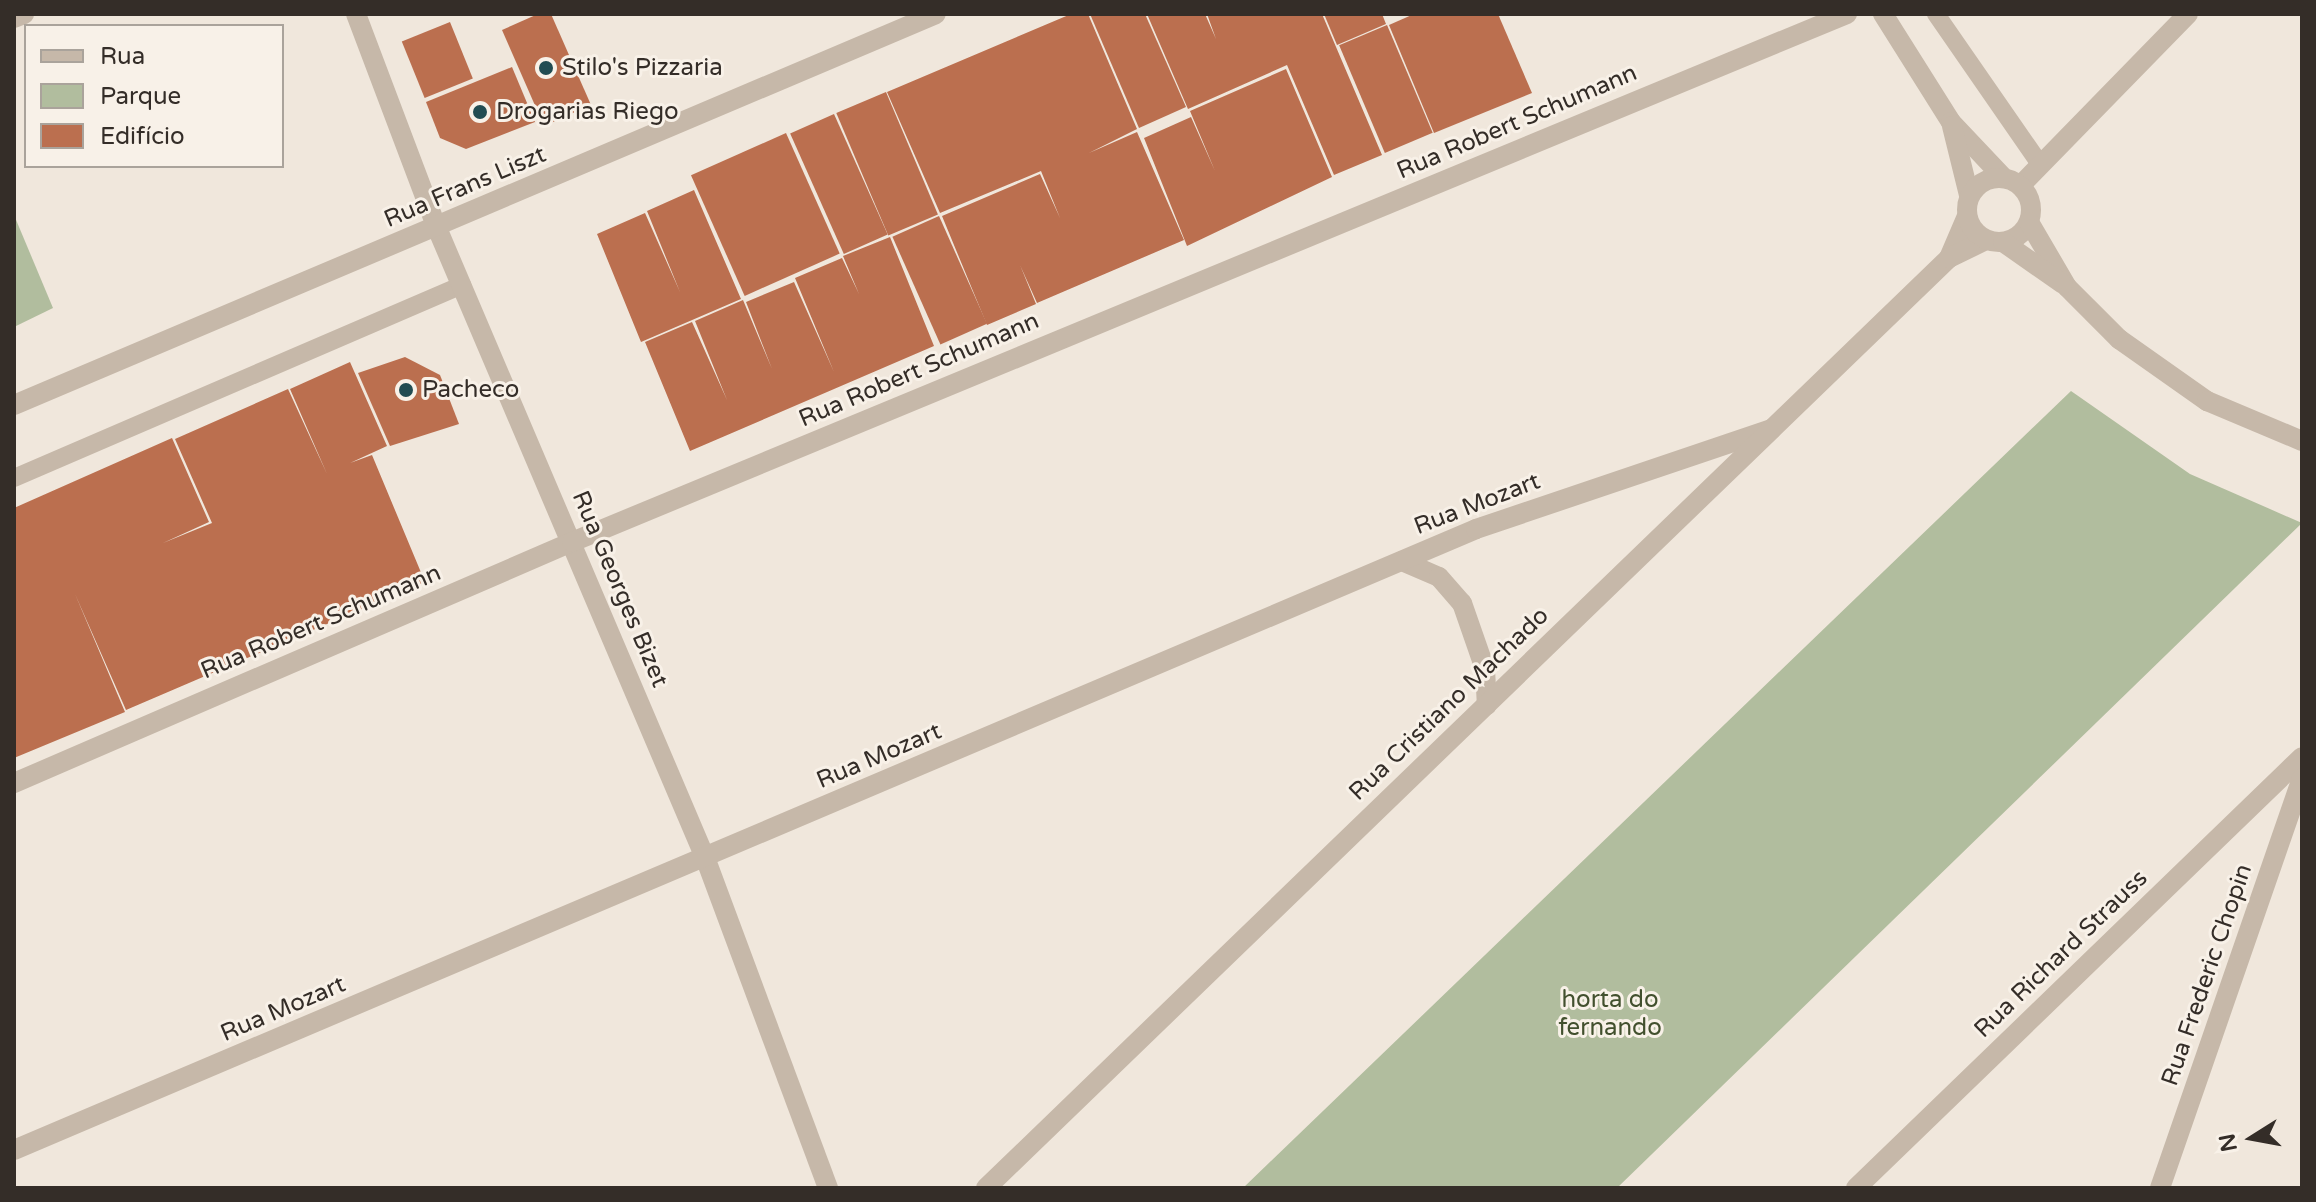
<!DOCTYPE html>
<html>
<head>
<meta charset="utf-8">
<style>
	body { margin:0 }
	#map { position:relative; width:2316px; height:1202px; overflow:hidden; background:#f0e7dc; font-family:"Varela Round",sans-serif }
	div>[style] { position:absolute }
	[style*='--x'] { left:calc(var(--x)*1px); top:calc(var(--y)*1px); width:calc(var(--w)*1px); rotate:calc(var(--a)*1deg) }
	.green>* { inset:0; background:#b1bd9e }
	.building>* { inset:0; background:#bb6f4f; transform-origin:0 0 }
	.service>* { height:18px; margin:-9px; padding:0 9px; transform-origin:9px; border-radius:9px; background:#c6b8a9 }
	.minor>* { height:20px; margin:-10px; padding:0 10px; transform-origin:10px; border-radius:10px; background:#c6b8a9 }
	.tertiary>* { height:20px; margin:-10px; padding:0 10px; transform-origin:10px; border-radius:10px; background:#c6b8a9 }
	.tertiary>.ring { margin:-10px; padding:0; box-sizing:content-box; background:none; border:20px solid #c6b8a9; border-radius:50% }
	.dots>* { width:22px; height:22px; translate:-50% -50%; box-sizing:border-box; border:4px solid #f8f1e8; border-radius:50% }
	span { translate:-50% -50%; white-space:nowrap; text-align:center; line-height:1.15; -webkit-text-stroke:6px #f8f1e8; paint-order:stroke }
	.poi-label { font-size:24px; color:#342d28 }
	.left { translate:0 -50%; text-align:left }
	.street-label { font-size:24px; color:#342d28 }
	.park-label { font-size:24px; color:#42502e }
	.frame { position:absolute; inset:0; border:16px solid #342d28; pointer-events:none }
	.legend { position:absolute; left:24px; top:24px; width:260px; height:144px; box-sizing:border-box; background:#f8f1e8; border:2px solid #aaa39b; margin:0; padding:10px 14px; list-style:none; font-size:24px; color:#342d28 }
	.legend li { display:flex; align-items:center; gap:16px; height:40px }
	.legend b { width:40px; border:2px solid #aaa39b }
	.north { position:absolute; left:2212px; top:1098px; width:80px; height:80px; -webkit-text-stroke:6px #f8f1e8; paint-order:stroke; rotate:259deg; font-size:22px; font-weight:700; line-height:32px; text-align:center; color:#342d28 }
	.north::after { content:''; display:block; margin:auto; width:28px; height:36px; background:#342d28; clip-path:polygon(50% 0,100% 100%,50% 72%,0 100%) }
</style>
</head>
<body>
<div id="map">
	<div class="green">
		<i style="clip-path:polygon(14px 215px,53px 308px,14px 327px)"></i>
		<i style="clip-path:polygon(2071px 391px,2190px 474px,2302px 523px,1617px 1188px,1243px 1188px)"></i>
	</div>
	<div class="building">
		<i style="clip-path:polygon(538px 14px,551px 14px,591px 105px,544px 126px,502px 30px)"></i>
		<i style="clip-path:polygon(1071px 14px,1088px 14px,1137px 129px,1089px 153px,1137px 132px,1184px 240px,1037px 303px,1020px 265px,1036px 304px,987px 325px,942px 216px,1040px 174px,1060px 218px,1041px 171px,940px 213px,887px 92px)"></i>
		<i style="clip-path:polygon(1090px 14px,1145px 14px,1186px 107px,1139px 128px)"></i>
		<i style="clip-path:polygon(1147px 14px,1205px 14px,1216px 39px,1207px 14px,1322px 14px,1382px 155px,1334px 175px,1287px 65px,1188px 109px)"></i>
		<i style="clip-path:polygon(1324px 14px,1382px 14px,1386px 24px,1337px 45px)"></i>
		<i style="clip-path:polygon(1414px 14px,1498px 14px,1532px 93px,1434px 133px,1389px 25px)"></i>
		<i style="left:450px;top:22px;width:61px;height:52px;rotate:68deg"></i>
		<i style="left:1387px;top:25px;width:117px;height:52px;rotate:67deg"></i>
		<i style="clip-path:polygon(512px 67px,535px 122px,466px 149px,440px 138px,426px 102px)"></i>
		<i style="clip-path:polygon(1286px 69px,1332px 177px,1187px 246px,1144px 138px,1191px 117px,1215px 171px,1190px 111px)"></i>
		<i style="left:886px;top:92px;width:133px;height:54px;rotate:67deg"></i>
		<i style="left:834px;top:114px;width:132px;height:48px;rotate:66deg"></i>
		<i style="left:786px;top:133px;width:132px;height:104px;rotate:66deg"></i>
		<i style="clip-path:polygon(694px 190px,741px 299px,641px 342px,597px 234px,645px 213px,680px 292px,647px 211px)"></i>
		<i style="left:939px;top:216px;width:118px;height:51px;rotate:66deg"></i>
		<i style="clip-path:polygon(890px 237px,934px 346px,690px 451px,645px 342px,692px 322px,727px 400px,695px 321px,743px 300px,772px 369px,746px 302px,794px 282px,834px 372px,795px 278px,842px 258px,859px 294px,843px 256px)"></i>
		<i style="clip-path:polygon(405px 357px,440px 375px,459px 424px,390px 446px,358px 373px)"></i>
		<i style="clip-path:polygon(350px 362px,387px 446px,350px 463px,372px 455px,425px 582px,126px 710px,75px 594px,125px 712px,14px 758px,14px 508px,172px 438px,209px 522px,163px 543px,212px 523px,175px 439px,288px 389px,327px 474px,290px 389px)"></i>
	</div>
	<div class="service">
		<i style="--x:1936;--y:14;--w:183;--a:55.3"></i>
		<i style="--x:14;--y:478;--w:488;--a:-23.3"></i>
	</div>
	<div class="minor">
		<i style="--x:356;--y:14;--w:229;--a:69.3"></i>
		<i style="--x:437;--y:228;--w:687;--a:66.94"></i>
		<i style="--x:706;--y:860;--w:350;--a:69.6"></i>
		<i style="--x:14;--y:18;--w:11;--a:-22"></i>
		<i style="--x:2021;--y:185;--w:239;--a:-45.7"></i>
		<i style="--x:1949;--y:258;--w:46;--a:-66.8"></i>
		<i style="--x:1402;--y:561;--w:40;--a:23.4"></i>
		<i style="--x:1439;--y:577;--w:35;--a:49"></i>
		<i style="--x:1462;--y:603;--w:70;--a:70.8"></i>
		<i style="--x:1485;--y:669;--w:36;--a:87"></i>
		<i style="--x:14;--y:783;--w:608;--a:-23.36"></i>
		<i style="--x:572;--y:542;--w:1380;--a:-22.5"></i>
		<i style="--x:14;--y:1150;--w:1588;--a:-23.01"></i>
		<i style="--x:1476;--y:529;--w:312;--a:-18.7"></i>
		<i style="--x:986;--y:1188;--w:1339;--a:-44"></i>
		<i style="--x:1949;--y:258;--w:41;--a:-25.9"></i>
		<i style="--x:1856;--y:1188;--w:620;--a:-44.02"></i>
	</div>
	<div class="tertiary">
		<i style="--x:1883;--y:14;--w:128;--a:57.8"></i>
		<i style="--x:1951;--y:122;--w:74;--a:46.6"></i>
		<i style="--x:1952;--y:126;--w:71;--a:76.2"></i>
		<i class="ring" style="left:1967px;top:178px;width:44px;height:44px"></i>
		<i style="--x:2029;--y:222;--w:75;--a:59.7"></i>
		<i style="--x:2067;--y:287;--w:74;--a:45"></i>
		<i style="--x:2119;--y:339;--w:108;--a:35.2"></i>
		<i style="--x:2207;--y:401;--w:103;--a:22.8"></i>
		<i style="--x:2003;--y:242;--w:73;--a:35"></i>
		<i style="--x:14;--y:405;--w:1001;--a:-22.98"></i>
		<i style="--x:2160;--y:1188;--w:434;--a:-70.9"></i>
	</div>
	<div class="dots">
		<i style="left:546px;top:68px;background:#224c52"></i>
		<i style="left:480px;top:112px;background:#224c52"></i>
		<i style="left:406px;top:390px;background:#224c52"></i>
	</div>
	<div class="poi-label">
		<span class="left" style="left:562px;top:68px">Stilo's Pizzaria</span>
		<span class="left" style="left:496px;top:112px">Drogarias Riego</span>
		<span class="left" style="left:422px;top:390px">Pacheco</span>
	</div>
	<div class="street-label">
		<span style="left:1517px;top:122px;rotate:-23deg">Rua Robert Schumann</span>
		<span style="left:465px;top:187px;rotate:-23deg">Rua Frans Liszt</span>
		<span style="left:919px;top:370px;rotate:-23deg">Rua Robert Schumann</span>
		<span style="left:1477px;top:504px;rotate:-21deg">Rua Mozart</span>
		<span style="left:620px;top:589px;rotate:67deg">Rua Georges Bizet</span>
		<span style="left:321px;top:622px;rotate:-23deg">Rua Robert Schumann</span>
		<span style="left:1449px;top:704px;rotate:-44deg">Rua Cristiano Machado</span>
		<span style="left:879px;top:756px;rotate:-23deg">Rua Mozart</span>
		<span style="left:2061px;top:954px;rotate:-44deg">Rua Richard Strauss</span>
		<span style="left:2207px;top:975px;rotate:-71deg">Rua Frederic Chopin</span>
		<span style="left:283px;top:1009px;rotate:-23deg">Rua Mozart</span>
	</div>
	<div class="park-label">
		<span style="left:1610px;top:1014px">horta do<br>fernando</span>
	</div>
	<div class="frame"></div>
	<ul class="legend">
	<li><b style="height:10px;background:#c6b8a9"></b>Rua</li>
	<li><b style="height:22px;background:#b1bd9e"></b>Parque</li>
	<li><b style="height:22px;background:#bb6f4f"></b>Edifício</li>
	</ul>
	<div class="north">N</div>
</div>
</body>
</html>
